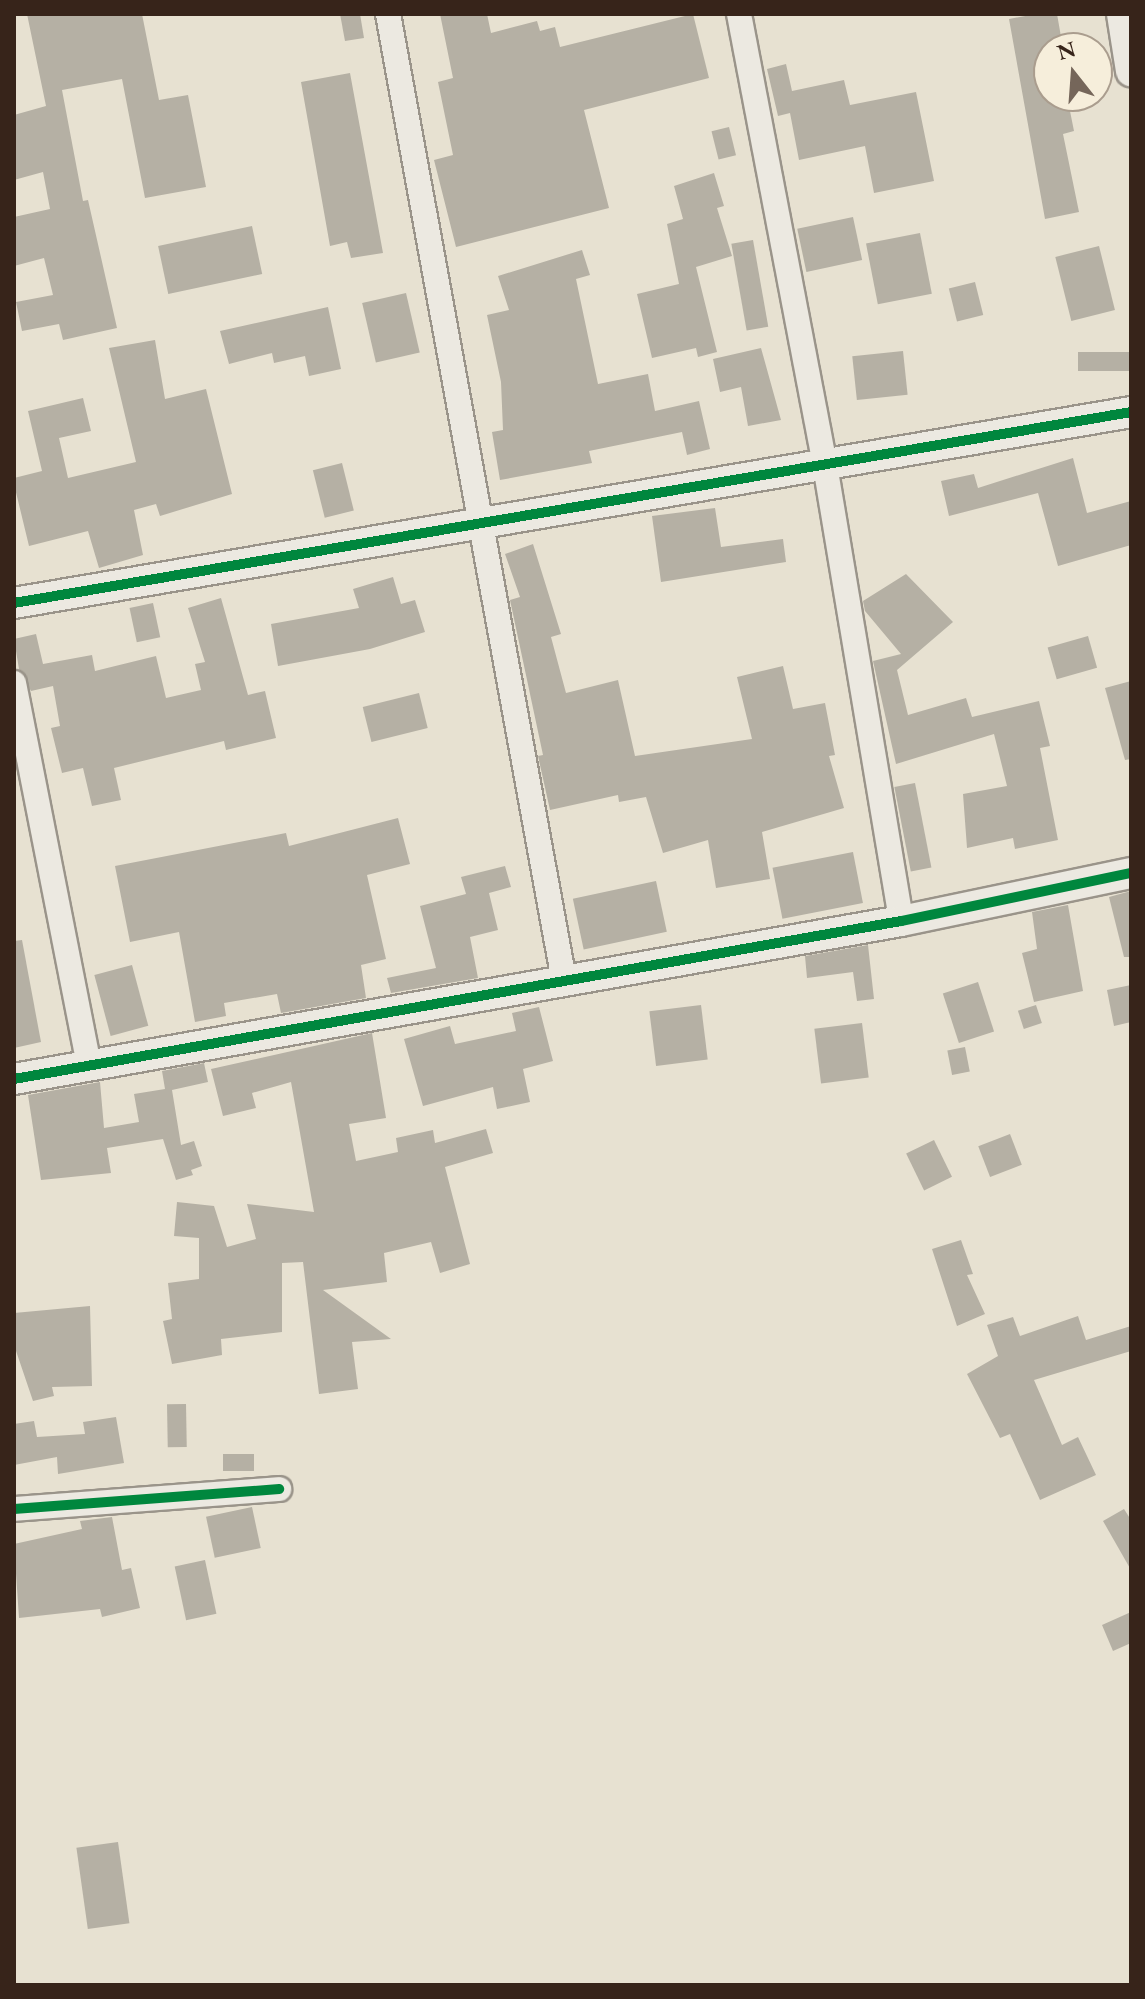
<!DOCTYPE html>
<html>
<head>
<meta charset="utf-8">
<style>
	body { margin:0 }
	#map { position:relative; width:1145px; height:1999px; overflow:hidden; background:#e7e1d1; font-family:"EB Garamond",serif }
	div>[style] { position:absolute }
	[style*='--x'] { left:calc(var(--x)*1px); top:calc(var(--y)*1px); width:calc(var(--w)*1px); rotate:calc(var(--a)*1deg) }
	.building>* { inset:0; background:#b5b0a4; transform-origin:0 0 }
	.roads { filter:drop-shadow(2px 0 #9a948a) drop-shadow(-2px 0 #9a948a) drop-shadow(0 2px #9a948a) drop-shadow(0 -2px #9a948a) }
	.minor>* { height:24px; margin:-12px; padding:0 12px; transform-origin:12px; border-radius:12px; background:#ece9e1 }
	.tertiary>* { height:30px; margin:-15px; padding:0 15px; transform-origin:15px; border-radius:15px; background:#ece9e1 }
	.cycleway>* { height:10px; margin:-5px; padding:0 5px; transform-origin:5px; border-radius:5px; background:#00873e }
	span { translate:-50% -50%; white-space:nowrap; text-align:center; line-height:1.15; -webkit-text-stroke:8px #f6eedb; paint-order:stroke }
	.frame { position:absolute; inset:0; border:16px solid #37241a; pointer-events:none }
	.north { position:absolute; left:1033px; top:32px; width:80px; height:80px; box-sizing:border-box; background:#f6eedb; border:2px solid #aa9d8e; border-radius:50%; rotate:343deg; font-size:22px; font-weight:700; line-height:32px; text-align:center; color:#37241a }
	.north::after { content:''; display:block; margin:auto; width:28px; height:36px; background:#75665a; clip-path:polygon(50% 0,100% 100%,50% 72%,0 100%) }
</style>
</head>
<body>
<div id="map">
	<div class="building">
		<i style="clip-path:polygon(27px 14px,142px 14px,159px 100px,188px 95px,206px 187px,145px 198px,122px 79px,62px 90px,83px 201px,88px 200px,117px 328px,63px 340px,59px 324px,22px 331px,16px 302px,53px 295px,44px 258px,14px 266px,14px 217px,50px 209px,43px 172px,14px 180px,14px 115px,46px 106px)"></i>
		<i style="clip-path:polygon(340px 14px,360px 14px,364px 38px,345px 41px)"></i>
		<i style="clip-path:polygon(440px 14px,487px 14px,491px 33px,537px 21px,540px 31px,555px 27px,560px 47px,693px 14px,709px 78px,584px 110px,609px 208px,456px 247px,434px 160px,453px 155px,438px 82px,453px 78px)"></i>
		<i style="clip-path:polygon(1036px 14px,1057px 14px,1063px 48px,1049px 48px,1049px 96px,1067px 96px,1074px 131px,1063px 134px,1079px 212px,1045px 219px,1009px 19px)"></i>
		<i style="clip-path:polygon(786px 64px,792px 91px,844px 80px,850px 105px,916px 92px,934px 181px,874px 193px,865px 146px,799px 160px,790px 113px,778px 116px,767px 69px)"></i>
		<i style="clip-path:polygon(350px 73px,383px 253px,351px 258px,347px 242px,330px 246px,301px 82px)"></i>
		<i style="left:729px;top:127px;width:29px;height:18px;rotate:76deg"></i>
		<i style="clip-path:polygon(714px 173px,724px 206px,717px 208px,732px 256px,696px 267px,717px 352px,698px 357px,696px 348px,652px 358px,637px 294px,679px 284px,667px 224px,683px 219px,674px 186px)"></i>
		<i style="left:853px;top:217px;width:44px;height:57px;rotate:78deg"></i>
		<i style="left:252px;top:226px;width:49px;height:96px;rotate:78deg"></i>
		<i style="left:920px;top:233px;width:62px;height:55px;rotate:79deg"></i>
		<i style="left:753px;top:240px;width:88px;height:22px;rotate:80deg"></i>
		<i style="left:1099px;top:246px;width:66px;height:45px;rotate:76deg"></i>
		<i style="clip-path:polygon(582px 250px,590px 275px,576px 279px,598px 384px,648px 374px,655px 411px,699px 401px,710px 449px,687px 455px,682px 432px,589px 451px,592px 463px,500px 480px,492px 432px,503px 430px,501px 382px,487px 315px,509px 310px,498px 276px)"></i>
		<i style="left:975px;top:282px;width:34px;height:27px;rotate:76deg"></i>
		<i style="left:406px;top:293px;width:61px;height:45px;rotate:77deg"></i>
		<i style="clip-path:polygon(328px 307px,341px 369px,309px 376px,305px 356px,274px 363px,272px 353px,229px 364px,220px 331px)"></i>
		<i style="clip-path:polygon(155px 340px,165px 399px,206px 389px,232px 494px,160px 516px,156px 504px,134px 510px,143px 555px,99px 568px,88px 531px,29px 546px,14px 484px,14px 478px,42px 471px,28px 411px,83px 398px,91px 431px,59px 438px,68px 478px,136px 462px,109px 348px)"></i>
		<i style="clip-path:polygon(761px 348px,781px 420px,748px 426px,741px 387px,720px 392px,713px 359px)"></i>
		<i style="left:903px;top:351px;width:44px;height:51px;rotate:84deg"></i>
		<i style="left:1131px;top:352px;width:19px;height:53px;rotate:90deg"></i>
		<i style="clip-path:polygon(1073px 458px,1087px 513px,1131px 501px,1131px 545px,1058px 566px,1038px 493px,949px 516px,941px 481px,974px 474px,978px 488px)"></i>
		<i style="left:342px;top:463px;width:49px;height:30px;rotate:76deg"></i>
		<i style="clip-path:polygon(715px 508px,721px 547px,783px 539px,786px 562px,661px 582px,652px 516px)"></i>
		<i style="clip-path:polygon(533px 544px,561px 634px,551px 637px,566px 693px,618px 680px,635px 756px,752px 739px,737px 677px,783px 666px,793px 709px,825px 703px,835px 755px,829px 756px,844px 808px,762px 832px,770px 879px,716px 888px,708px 840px,663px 853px,646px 797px,619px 802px,618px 795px,550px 810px,538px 756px,543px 755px,510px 600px,520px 597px,505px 554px)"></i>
		<i style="clip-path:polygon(906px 574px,953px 622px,897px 670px,908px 715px,966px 698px,972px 717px,1039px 701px,1050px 746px,1040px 748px,1058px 840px,1015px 849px,1013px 838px,967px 848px,963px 794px,1007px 786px,994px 734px,896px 764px,873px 661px,901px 654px,865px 611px,863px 601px)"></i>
		<i style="clip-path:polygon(393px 577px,401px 604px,415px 600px,425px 632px,370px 649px,278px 666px,271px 624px,359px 608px,353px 589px)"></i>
		<i style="clip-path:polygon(221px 598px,248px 695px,265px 691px,276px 738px,226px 750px,224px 741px,114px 768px,121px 800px,92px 806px,83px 768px,62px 773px,51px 728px,60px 726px,53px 686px,31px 691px,19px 669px,14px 639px,36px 634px,43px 664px,92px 655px,95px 671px,156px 656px,166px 698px,201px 690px,195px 664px,205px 662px,188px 608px)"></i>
		<i style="left:153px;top:603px;width:35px;height:24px;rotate:78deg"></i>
		<i style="left:1088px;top:636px;width:33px;height:42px;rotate:74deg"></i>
		<i style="clip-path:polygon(1131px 681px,1131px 759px,1125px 760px,1105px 688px)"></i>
		<i style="left:419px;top:693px;width:36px;height:58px;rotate:76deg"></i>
		<i style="left:915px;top:783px;width:86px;height:21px;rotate:79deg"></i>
		<i style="clip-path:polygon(398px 818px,410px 864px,367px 875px,386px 959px,361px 965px,366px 998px,281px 1013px,277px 994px,224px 1003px,226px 1016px,195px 1022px,179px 932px,130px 942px,115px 866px,286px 833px,289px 846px)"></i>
		<i style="left:853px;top:852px;width:52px;height:82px;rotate:79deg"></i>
		<i style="clip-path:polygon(505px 866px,511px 887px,489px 893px,498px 930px,470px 937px,478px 978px,391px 993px,387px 978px,436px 968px,420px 906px,466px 894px,461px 877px)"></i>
		<i style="left:656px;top:881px;width:52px;height:85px;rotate:78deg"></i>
		<i style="clip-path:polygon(1131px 891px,1131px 957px,1124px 957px,1109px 897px)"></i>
		<i style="clip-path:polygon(1068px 905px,1083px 991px,1034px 1002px,1022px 953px,1037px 949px,1032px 912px)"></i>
		<i style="clip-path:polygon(22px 940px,41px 1042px,14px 1048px,14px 941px)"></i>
		<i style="clip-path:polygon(868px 945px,874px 999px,857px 1001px,853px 972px,807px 978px,805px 956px)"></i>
		<i style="left:132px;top:965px;width:63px;height:39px;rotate:75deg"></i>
		<i style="left:978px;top:982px;width:52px;height:37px;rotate:72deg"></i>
		<i style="clip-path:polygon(1131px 985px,1131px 1022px,1114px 1026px,1107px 990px)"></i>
		<i style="left:701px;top:1005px;width:55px;height:52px;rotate:83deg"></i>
		<i style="left:1036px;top:1005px;width:19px;height:19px;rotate:72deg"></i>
		<i style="clip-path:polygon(539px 1007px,553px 1061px,523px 1069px,530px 1102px,497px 1109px,493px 1087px,423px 1106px,404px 1039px,450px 1026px,455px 1044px,516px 1031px,512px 1013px)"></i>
		<i style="left:862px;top:1023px;width:55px;height:48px;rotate:83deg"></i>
		<i style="clip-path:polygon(372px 1033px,386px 1118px,349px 1124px,356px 1161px,398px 1152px,396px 1138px,433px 1130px,435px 1143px,486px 1129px,493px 1153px,445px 1167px,470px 1264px,440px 1273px,431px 1242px,384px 1253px,387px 1282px,323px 1290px,391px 1339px,352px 1342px,358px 1389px,319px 1394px,303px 1262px,282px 1263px,282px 1332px,221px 1339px,222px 1355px,172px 1364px,163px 1321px,172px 1319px,168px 1283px,199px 1279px,199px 1238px,174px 1236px,177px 1202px,214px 1206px,227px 1247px,256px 1239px,247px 1204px,314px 1212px,291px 1082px,252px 1093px,256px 1108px,223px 1116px,211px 1069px)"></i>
		<i style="left:965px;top:1047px;width:25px;height:18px;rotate:79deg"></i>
		<i style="clip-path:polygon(204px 1063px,208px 1082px,172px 1090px,181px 1145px,194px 1141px,202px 1166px,191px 1170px,193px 1175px,176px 1180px,163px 1139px,107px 1148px,111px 1173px,41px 1180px,28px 1095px,100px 1082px,104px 1128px,139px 1122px,134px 1094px,165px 1089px,162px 1071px)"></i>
		<i style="left:1010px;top:1134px;width:33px;height:34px;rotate:69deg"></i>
		<i style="left:934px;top:1140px;width:41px;height:31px;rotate:64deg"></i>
		<i style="clip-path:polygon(961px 1240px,973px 1274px,967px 1275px,985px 1314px,957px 1326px,932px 1249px)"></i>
		<i style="clip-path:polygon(90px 1306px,92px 1386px,52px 1387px,54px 1396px,33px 1401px,14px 1345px,14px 1313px)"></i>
		<i style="clip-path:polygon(1078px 1316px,1086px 1340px,1131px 1326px,1131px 1351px,1034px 1380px,1062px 1445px,1078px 1437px,1096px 1475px,1040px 1500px,1010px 1434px,1000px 1438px,967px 1374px,998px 1356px,987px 1325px,1013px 1317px,1020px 1336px)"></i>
		<i style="left:186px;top:1404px;width:43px;height:19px;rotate:89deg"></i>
		<i style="clip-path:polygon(116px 1417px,124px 1463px,58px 1474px,57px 1457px,14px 1465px,14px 1424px,34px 1421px,37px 1437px,85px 1434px,83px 1422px)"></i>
		<i style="left:223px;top:1454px;width:31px;height:17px"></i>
		<i style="left:252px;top:1507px;width:42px;height:47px;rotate:78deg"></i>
		<i style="clip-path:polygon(1124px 1509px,1131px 1520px,1131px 1570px,1103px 1521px)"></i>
		<i style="clip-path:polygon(112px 1517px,122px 1570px,131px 1568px,140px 1608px,102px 1617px,100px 1609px,19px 1618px,14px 1544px,82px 1529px,80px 1521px)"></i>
		<i style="left:205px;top:1560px;width:55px;height:31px;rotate:78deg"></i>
		<i style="clip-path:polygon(1131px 1612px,1131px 1643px,1113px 1651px,1102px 1625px)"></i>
		<i style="left:118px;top:1842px;width:82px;height:42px;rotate:82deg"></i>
	</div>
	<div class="roads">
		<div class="minor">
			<i style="--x:388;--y:14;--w:983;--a:79.68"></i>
			<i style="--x:739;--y:14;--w:459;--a:79.2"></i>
			<i style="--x:825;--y:465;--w:462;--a:80.5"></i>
			<i style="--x:14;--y:683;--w:389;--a:78.9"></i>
			<i style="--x:14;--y:1509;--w:266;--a:-4.3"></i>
		</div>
		<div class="tertiary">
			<i style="--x:1122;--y:14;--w:58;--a:81"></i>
			<i style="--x:14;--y:603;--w:1133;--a:-9.7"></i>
			<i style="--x:14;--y:1079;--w:901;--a:-10.1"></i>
			<i style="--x:901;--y:921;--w:235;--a:-11.8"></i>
		</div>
	</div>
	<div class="cycleway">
		<i style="--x:14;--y:603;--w:1133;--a:-9.7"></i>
		<i style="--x:14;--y:1079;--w:901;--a:-10.1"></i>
		<i style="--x:901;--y:921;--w:235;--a:-11.8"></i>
		<i style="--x:14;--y:1509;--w:266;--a:-4.3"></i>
	</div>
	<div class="frame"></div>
	<div class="north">N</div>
</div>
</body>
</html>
